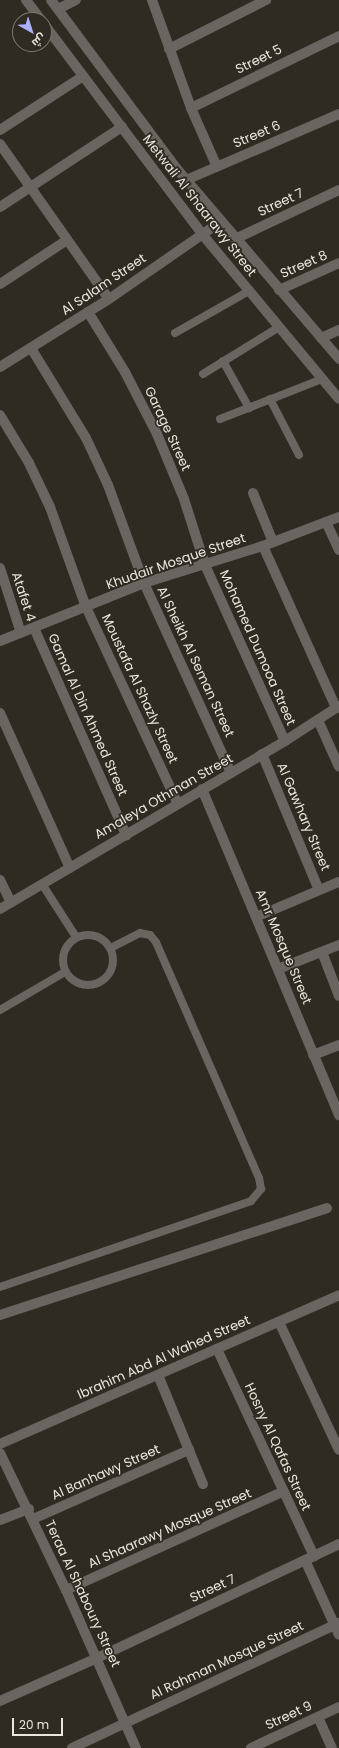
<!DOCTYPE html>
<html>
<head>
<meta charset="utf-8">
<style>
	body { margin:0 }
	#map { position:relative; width:339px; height:1748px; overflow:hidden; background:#302b22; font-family:Poppins,Cairo,sans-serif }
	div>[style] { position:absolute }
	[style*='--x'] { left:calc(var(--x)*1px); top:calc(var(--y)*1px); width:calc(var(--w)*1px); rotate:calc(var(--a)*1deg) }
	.lane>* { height:8px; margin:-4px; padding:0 4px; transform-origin:4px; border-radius:4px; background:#696561 }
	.lane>.ring { margin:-4px; padding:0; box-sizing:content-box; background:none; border:8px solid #696561; border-radius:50% }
	.street>* { height:10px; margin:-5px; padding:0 5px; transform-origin:5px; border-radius:5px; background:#696561 }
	span { translate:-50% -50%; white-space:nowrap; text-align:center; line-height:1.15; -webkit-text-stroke:3.5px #302b22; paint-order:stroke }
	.street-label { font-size:13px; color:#e9e6e0 }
	.north { position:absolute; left:12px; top:12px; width:40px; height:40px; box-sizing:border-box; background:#302b22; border:1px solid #7a766e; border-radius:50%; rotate:141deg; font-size:11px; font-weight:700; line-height:16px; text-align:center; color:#e9e6e0 }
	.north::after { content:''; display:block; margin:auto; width:14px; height:18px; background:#acaffb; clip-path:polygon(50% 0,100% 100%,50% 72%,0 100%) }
	.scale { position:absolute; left:12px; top:1718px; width:51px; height:18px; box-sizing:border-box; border:2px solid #e9e6e0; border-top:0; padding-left:5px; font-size:12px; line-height:14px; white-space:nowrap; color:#e9e6e0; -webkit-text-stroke:3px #302b22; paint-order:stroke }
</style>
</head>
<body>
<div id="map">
	<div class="lane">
		<i style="--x:175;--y:333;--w:85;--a:-29.6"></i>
		<i style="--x:223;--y:361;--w:54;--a:61"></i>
		<i style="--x:203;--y:374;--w:89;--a:-31.7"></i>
		<i style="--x:270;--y:399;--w:63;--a:62.6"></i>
		<i style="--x:220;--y:419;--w:110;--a:-21.4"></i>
		<i style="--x:42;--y:884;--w:63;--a:57.3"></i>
		<i class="ring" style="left:63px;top:935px;width:42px;height:42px"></i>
		<i style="--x:0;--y:1010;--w:75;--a:-30.3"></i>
		<i style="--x:0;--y:1287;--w:265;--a:-18.9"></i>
		<i style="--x:251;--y:1201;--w:16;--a:-50"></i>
		<i style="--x:261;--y:1189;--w:11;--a:-100"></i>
		<i style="--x:259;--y:1178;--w:257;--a:-113.6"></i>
		<i style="--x:156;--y:942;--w:9;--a:-131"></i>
		<i style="--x:150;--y:935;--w:10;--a:-169"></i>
		<i style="--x:140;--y:933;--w:33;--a:153"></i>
	</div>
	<div class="street">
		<i style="--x:26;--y:0;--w:25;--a:53"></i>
		<i style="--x:51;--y:0;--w:211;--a:53.3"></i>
		<i style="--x:177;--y:169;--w:250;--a:49.5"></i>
		<i style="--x:152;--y:0;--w:115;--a:70.1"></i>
		<i style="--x:191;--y:108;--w:64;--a:66.2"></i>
		<i style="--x:58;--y:9;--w:20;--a:-27"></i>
		<i style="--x:44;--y:24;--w:263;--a:53"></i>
		<i style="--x:202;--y:234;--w:214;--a:50.3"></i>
		<i style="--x:169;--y:49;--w:109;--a:-26.8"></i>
		<i style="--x:191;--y:108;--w:165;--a:-25.9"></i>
		<i style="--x:0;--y:130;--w:99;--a:-33"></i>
		<i style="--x:0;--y:144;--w:189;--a:54.9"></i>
		<i style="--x:186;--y:180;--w:167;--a:-23.3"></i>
		<i style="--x:0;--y:207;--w:146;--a:-33.3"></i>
		<i style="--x:235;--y:239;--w:115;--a:-25.2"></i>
		<i style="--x:0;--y:284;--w:80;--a:-33.3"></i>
		<i style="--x:279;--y:290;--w:66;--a:-24.2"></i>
		<i style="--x:88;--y:312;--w:70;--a:58.3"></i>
		<i style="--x:125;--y:372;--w:70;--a:62.7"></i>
		<i style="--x:157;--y:434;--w:70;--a:67.4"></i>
		<i style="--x:184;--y:499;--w:69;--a:72.3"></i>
		<i style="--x:205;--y:565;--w:193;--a:65.6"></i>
		<i style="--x:321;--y:338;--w:20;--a:-24"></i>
		<i style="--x:31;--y:348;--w:105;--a:58.6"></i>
		<i style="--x:86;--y:438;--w:52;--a:64.9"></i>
		<i style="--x:108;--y:485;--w:104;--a:69.8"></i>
		<i style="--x:144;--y:583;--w:209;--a:65.4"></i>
		<i style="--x:0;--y:367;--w:128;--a:-32"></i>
		<i style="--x:109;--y:299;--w:135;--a:-34.7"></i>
		<i style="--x:0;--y:415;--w:56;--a:58.9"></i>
		<i style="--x:29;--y:463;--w:49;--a:64.5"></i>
		<i style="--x:50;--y:507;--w:106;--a:70.2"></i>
		<i style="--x:86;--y:607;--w:217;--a:65"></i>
		<i style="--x:253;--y:493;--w:53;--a:67.8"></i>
		<i style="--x:326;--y:522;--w:31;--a:65"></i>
		<i style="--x:263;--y:546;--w:178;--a:65.7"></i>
		<i style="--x:0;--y:568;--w:68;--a:72.1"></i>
		<i style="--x:34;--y:628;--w:227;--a:66"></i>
		<i style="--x:0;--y:641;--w:155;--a:-21.9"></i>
		<i style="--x:144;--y:583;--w:125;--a:-17.3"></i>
		<i style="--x:263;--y:546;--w:81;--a:-20.9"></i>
		<i style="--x:0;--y:713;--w:170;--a:65.7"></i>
		<i style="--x:318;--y:720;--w:51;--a:65.9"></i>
		<i style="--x:262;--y:754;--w:147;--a:67.3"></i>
		<i style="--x:202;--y:789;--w:354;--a:67.2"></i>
		<i style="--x:0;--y:880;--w:25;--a:64"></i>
		<i style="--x:0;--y:909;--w:331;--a:-30.5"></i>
		<i style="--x:285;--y:741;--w:64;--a:-32.9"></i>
		<i style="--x:256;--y:917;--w:90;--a:-22.9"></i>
		<i style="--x:322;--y:952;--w:47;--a:68.9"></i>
		<i style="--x:278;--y:969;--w:66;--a:-21.5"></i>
		<i style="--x:313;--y:1055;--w:28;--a:-21"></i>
		<i style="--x:0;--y:1315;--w:344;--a:-18.1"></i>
		<i style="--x:279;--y:1322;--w:141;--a:64.9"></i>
		<i style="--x:217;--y:1349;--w:229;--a:64.9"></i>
		<i style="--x:158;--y:1375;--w:118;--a:67.6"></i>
		<i style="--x:0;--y:1444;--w:370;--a:-23.7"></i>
		<i style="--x:0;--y:1453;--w:152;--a:64.3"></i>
		<i style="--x:66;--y:1590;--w:173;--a:66.1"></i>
		<i style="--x:33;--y:1519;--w:171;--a:-23.9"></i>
		<i style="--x:0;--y:1520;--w:31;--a:-21"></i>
		<i style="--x:305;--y:1560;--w:82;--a:65.6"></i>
		<i style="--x:66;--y:1590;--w:239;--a:-24.4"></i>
		<i style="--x:0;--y:1701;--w:106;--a:-23.9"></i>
		<i style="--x:97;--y:1658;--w:268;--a:-25.2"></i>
		<i style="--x:318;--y:1717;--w:34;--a:66"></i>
		<i style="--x:72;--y:1748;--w:295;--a:-25.1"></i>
		<i style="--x:251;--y:1748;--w:97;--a:-25"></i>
	</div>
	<div class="street-label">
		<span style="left:259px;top:60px;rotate:-26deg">Street 5</span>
		<span style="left:257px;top:135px;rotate:-23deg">Street 6</span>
		<span style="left:281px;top:203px;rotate:-25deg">Street 7</span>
		<span style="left:199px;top:206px;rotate:52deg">Metwali Al Shaarawy Street</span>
		<span style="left:304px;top:265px;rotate:-24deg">Street 8</span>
		<span style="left:104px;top:285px;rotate:-34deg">Al Salam Street</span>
		<span style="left:167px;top:429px;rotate:65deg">Garage Street</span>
		<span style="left:176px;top:562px;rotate:-19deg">Khudair Mosque Street</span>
		<span style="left:23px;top:597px;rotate:72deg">Atafet 4</span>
		<span style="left:257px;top:648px;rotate:66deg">Mohamed Dumooa Street</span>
		<span style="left:195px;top:662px;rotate:65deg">Al Sheikh Al Seman Street</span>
		<span style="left:139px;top:689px;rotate:65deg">Moustafa Al Shazly Street</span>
		<span style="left:87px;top:715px;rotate:66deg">Gamal Al Din Ahmed Street</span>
		<span style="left:164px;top:797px;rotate:-30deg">Amaleya Othman Street</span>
		<span style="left:303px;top:817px;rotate:67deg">Al Gawhary Street</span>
		<span style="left:283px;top:947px;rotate:67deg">Amr Mosque Street</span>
		<span style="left:164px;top:1358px;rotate:-24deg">Ibrahim Abd Al Wahed Street</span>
		<span style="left:277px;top:1447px;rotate:65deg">Hosny Al Qafas Street</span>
		<span style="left:106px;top:1473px;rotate:-24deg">Al Banhawy Street</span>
		<span style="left:170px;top:1529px;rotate:-24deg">Al Shaarawy Mosque Street</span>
		<span style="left:213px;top:1589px;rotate:-25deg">Street 7</span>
		<span style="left:82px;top:1594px;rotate:65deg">Teraa Al Shaboury Street</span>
		<span style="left:227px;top:1661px;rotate:-25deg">Al Rahman Mosque Street</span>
		<span style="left:289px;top:1716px;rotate:-25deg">Street 9</span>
	</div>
	<div class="north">ش</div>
	<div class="scale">20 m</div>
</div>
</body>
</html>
